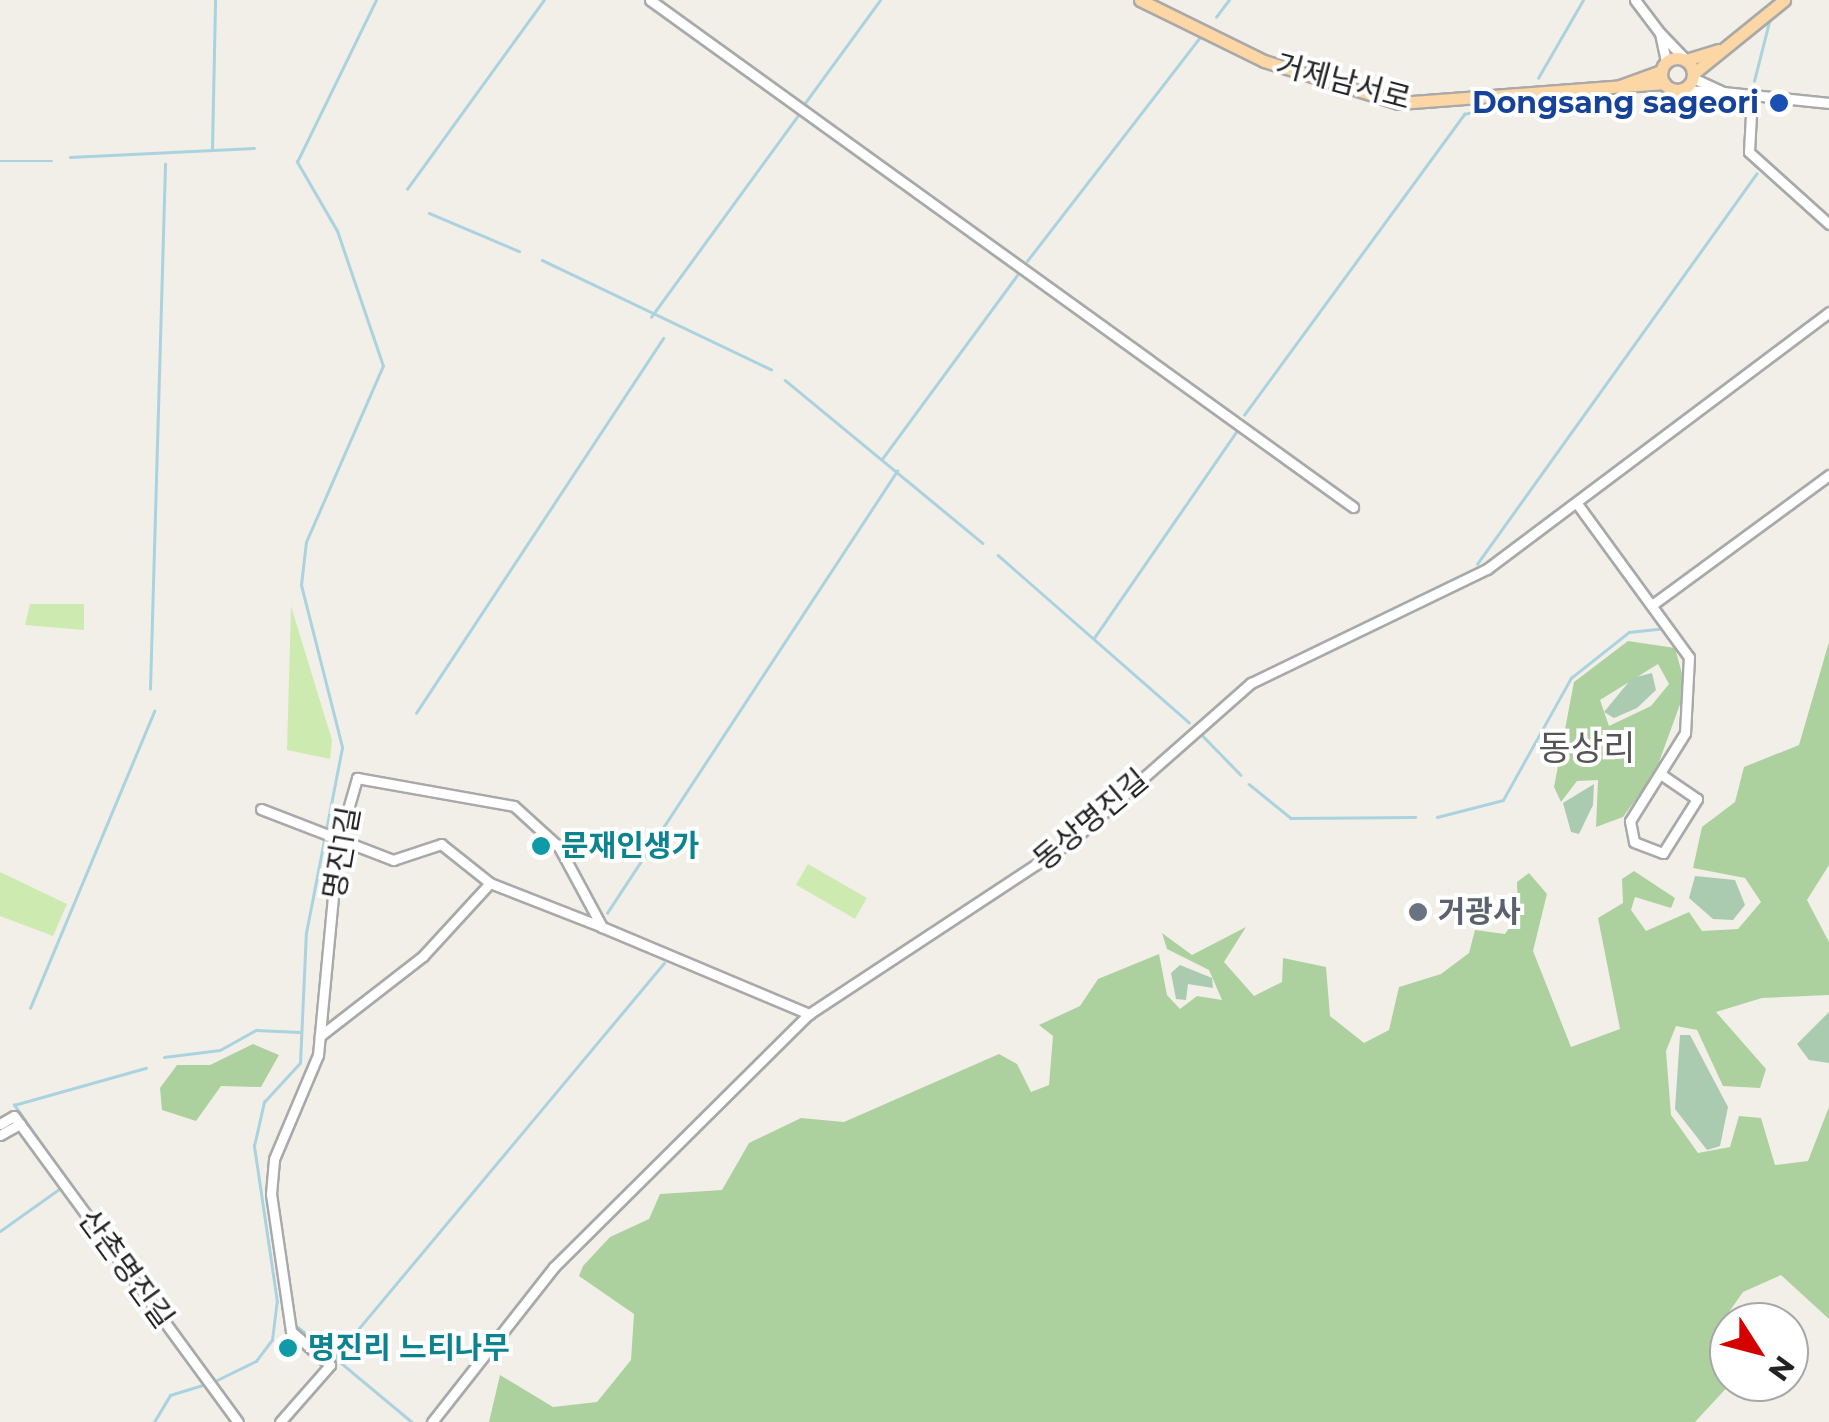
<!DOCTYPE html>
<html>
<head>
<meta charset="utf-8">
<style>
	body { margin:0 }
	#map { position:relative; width:1829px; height:1422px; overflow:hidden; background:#f2efe9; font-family:Montserrat,"Noto Sans KR",sans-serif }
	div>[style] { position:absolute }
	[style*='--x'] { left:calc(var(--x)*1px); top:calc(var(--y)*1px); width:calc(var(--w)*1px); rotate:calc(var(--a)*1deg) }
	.grass>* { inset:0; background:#cdebb0; transform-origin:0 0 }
	.forest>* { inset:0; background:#add19e }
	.cemetery>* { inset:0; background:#aacbaf }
	.stream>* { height:2.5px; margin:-1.25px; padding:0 1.25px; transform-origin:1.25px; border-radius:1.25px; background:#aad3df }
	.roads { filter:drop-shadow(2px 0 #a9a9a9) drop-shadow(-2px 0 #a9a9a9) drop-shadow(0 2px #a9a9a9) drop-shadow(0 -2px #a9a9a9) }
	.minor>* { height:9px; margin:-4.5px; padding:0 4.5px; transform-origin:4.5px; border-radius:4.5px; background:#fff }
	.major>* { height:11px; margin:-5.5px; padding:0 5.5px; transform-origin:5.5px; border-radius:5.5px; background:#fcd6a4 }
	.major>.ring { margin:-5.5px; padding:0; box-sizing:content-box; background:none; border:11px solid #fcd6a4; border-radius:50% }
	.dots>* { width:28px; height:28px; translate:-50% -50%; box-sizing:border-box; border:5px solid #fff; border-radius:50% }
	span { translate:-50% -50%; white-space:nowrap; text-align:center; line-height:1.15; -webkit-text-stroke:8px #fff; paint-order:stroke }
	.street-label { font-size:30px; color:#222 }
	.transit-label { font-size:30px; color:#164399; font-weight:700 }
	.right { translate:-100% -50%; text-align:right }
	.culture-label { font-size:30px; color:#0d838f; font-weight:700 }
	.left { translate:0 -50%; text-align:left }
	.worship-label { font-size:30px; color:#5b616d; font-weight:700 }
	.quarter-label { font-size:35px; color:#555 }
	.north { position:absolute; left:1709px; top:1302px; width:100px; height:100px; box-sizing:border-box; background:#fff; border:2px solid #a7a7a7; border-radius:50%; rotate:126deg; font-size:28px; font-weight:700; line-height:40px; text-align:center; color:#222 }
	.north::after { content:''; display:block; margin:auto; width:35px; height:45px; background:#d40000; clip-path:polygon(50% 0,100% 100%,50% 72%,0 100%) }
</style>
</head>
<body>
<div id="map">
	<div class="grass">
		<i style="clip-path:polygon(84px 604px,84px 630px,25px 625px,30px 604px)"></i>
		<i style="clip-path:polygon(291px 606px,332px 740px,330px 759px,287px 750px)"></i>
		<i style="left:808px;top:864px;width:68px;height:24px;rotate:30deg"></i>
		<i style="clip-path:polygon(0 872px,67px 904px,53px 936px,0 916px)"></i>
	</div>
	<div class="forest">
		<i style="clip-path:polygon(evenodd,1628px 641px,1675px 648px,1686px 688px,1655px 773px,1623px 817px,1596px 827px,1598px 780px,1577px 781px,1561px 802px,1554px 787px,1574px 682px,1628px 641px,1658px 664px,1669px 684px,1651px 706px,1609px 726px,1600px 700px,1658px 664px)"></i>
		<i style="clip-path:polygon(1829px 642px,1829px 865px,1807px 900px,1829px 942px,1829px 995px,1762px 998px,1716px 1012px,1766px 1069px,1760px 1088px,1723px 1086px,1697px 1030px,1676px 1026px,1666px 1051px,1671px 1115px,1698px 1153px,1730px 1147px,1739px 1116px,1761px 1118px,1775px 1165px,1808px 1161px,1829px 1107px,1829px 1319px,1781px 1275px,1743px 1292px,1724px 1319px,1732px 1382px,1695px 1422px,489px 1422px,500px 1375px,553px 1407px,597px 1402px,631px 1360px,634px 1314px,579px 1276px,583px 1266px,610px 1237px,649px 1219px,660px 1194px,722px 1190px,749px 1143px,801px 1118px,844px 1122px,999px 1054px,1017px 1064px,1031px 1092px,1049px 1085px,1053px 1036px,1039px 1025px,1080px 1006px,1098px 979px,1159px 954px,1167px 995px,1180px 1009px,1197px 996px,1222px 1000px,1209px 970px,1167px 949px,1162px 933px,1192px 955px,1246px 927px,1224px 962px,1254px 996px,1282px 982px,1283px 958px,1326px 967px,1330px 1016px,1364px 1043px,1389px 1030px,1399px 987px,1441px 974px,1469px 953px,1475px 930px,1505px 934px,1518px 915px,1517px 882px,1529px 873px,1547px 894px,1533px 951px,1571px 1047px,1620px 1029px,1598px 918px,1623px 903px,1622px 879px,1634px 871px,1675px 898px,1671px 908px,1635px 897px,1631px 910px,1646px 931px,1689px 912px,1702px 931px,1738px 929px,1761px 902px,1745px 878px,1693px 868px,1702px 827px,1735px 802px,1744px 767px,1799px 745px)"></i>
		<i style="clip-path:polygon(253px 1044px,279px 1055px,261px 1087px,221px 1086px,196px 1121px,162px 1110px,160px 1088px,177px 1065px,210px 1065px)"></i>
	</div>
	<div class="cemetery">
		<i style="clip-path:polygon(1652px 673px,1656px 690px,1637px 708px,1614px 718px,1604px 712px,1632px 678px)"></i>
		<i style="clip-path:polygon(1594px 784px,1593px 805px,1579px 834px,1571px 832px,1563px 803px)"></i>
		<i style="clip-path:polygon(1695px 876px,1735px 880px,1745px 905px,1733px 920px,1713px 919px,1689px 898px)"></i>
		<i style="clip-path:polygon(1180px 965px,1212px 978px,1213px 988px,1188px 984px,1186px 1000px,1176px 999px,1171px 973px)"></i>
		<i style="clip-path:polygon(1829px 1012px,1829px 1063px,1809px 1060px,1797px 1044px)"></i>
		<i style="clip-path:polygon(1680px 1035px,1690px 1035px,1728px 1107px,1720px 1146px,1707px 1150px,1675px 1109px)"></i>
	</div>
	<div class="stream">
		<i style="--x:1216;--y:17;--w:21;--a:-53"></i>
		<i style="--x:1538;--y:78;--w:90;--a:-60"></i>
		<i style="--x:1754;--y:81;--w:61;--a:-75.7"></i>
		<i style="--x:805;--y:103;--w:127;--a:-53.9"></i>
		<i style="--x:212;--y:148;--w:148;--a:-88.8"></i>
		<i style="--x:70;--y:157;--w:184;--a:-2.8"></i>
		<i style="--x:0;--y:161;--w:52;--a:0"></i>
		<i style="--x:407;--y:189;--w:233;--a:-54.1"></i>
		<i style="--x:429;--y:213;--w:98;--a:22.9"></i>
		<i style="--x:542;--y:260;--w:254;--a:25.5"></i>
		<i style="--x:1027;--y:261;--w:283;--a:-52.3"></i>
		<i style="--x:651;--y:317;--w:248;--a:-53.9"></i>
		<i style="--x:785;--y:380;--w:256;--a:39.5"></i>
		<i style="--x:1244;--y:415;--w:373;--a:-53.8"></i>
		<i style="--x:1464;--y:114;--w:55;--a:-12.5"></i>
		<i style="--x:882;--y:459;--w:228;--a:-53.7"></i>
		<i style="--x:998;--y:555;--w:254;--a:41.2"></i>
		<i style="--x:1477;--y:564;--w:480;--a:-54.4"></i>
		<i style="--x:1094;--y:638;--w:250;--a:-55.4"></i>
		<i style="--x:150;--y:689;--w:525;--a:-88.36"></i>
		<i style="--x:416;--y:713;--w:449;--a:-56.6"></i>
		<i style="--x:1203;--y:736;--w:54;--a:45.7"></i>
		<i style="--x:1249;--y:784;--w:54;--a:39"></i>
		<i style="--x:1291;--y:818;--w:124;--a:-0.5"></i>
		<i style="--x:1437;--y:817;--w:68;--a:-14.4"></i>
		<i style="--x:1503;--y:800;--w:140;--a:-60.9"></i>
		<i style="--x:1571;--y:678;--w:74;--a:-38.4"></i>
		<i style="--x:1629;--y:632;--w:30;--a:-6"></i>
		<i style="--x:607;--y:913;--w:529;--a:-56.73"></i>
		<i style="--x:30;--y:1008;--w:322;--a:-67.3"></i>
		<i style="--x:164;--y:1057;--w:56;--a:-7.1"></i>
		<i style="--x:220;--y:1050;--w:41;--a:-29.1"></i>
		<i style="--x:256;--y:1030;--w:43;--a:2.7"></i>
		<i style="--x:68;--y:1182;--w:94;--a:-125"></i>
		<i style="--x:14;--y:1105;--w:137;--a:-15.7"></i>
		<i style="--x:0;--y:1231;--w:72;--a:-35.4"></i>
		<i style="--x:298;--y:1327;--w:148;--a:39.8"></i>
		<i style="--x:335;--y:1357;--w:513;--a:-50.14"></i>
		<i style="--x:213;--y:1382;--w:48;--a:-26"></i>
		<i style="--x:256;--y:1361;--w:26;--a:-53"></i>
		<i style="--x:272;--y:1340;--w:38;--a:-83"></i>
		<i style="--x:277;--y:1302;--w:158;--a:-98.4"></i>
		<i style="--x:254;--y:1146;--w:45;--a:-77.2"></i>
		<i style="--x:264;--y:1102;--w:53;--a:-47.3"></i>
		<i style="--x:300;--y:1063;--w:130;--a:-87.4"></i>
		<i style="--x:306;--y:933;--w:189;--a:-79"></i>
		<i style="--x:342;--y:747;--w:167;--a:-104.2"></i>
		<i style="--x:301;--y:585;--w:43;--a:-83.4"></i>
		<i style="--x:306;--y:542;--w:192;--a:-66.4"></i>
		<i style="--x:383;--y:366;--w:143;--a:-108.8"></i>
		<i style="--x:337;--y:231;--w:80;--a:-120.1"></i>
		<i style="--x:297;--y:162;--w:180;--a:-64"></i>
		<i style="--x:154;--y:1422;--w:31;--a:-59"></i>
		<i style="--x:170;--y:1395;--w:38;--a:-17"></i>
	</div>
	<div class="roads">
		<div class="minor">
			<i style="--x:650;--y:0;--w:867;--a:35.8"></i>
			<i style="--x:1635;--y:0;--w:41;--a:52.9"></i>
			<i style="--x:1660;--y:33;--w:30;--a:78"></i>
			<i style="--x:1660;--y:33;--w:37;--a:46"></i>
			<i style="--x:1693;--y:78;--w:33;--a:25"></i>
			<i style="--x:1723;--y:92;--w:107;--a:5.9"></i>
			<i style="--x:1682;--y:90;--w:41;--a:2.8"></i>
			<i style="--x:1752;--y:96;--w:56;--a:93.1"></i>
			<i style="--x:1749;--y:152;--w:108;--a:42"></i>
			<i style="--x:1578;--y:505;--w:188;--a:53.9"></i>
			<i style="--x:1689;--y:657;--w:76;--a:93"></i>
			<i style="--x:1685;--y:733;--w:104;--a:122"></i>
			<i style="--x:1630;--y:821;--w:21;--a:79"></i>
			<i style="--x:1634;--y:842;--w:31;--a:21"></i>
			<i style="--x:1663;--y:853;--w:64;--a:-57.8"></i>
			<i style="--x:1697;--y:799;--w:42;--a:-145.6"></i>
			<i style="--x:1652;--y:605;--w:220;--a:-36.3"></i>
			<i style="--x:261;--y:809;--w:142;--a:21.1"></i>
			<i style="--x:393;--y:860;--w:51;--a:-18.4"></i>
			<i style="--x:441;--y:844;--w:63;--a:38.5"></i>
			<i style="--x:490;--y:883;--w:120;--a:21.4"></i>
			<i style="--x:320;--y:1036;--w:130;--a:-37.8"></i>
			<i style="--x:423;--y:956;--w:99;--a:-47.5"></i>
			<i style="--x:0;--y:1124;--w:16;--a:-30"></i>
			<i style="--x:14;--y:1116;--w:379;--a:53.8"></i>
			<i style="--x:0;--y:1135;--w:23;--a:-29"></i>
			<i style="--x:280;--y:1422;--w:76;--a:-48.7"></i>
			<i style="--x:330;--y:1365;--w:52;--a:-138.9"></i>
			<i style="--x:291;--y:1331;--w:138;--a:-98.3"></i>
			<i style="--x:271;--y:1194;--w:35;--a:-85"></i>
			<i style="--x:274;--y:1159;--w:113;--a:-67.1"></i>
			<i style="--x:318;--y:1055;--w:212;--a:-84.6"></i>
			<i style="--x:338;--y:844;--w:69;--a:-73.9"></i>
			<i style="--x:357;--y:778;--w:159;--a:10.1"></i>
			<i style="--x:514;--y:806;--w:61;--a:42.3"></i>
			<i style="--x:559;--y:847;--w:91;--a:61.7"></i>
			<i style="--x:602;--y:927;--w:225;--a:22.8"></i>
			<i style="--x:432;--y:1422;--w:197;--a:-51.8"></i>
			<i style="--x:554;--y:1267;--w:359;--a:-44.8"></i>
			<i style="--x:809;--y:1014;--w:318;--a:-33.4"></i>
			<i style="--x:1074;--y:839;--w:236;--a:-41.4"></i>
			<i style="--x:1251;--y:683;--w:262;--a:-25.8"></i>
			<i style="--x:1487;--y:569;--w:428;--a:-36.9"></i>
		</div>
		<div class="major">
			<i style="--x:1140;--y:0;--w:138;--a:26.2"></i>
			<i style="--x:1264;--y:61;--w:141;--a:17.3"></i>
			<i style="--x:1399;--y:103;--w:266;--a:-4.3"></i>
			<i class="ring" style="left:1661px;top:58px;width:21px;height:21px"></i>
			<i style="--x:1686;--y:60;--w:34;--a:-17"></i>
			<i style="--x:1694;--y:73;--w:116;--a:-39"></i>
			<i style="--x:1620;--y:86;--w:44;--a:-20.1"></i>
		</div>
	</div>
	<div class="dots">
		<i style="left:1779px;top:103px;background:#1a4fb4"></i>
		<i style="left:541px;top:846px;background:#0f9aa8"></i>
		<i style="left:1418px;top:912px;background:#6b7280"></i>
		<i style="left:288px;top:1348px;background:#0f9aa8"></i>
	</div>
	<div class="street-label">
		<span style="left:1343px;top:82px;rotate:15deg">거제남서로</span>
		<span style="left:1091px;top:820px;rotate:-40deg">동상명진길</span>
		<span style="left:342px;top:853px;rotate:-80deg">명진1길</span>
		<span style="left:126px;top:1269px;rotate:54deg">산촌명진길</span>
	</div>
	<div class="transit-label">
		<span class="right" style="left:1759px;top:103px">Dongsang sageori</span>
	</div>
	<div class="culture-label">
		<span class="left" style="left:561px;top:846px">문재인생가</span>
		<span class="left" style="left:308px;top:1348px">명진리 느티나무</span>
	</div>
	<div class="worship-label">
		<span class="left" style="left:1438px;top:912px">거광사</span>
	</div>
	<div class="quarter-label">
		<span style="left:1587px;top:748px">동상리</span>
	</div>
	<div class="north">N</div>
</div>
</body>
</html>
